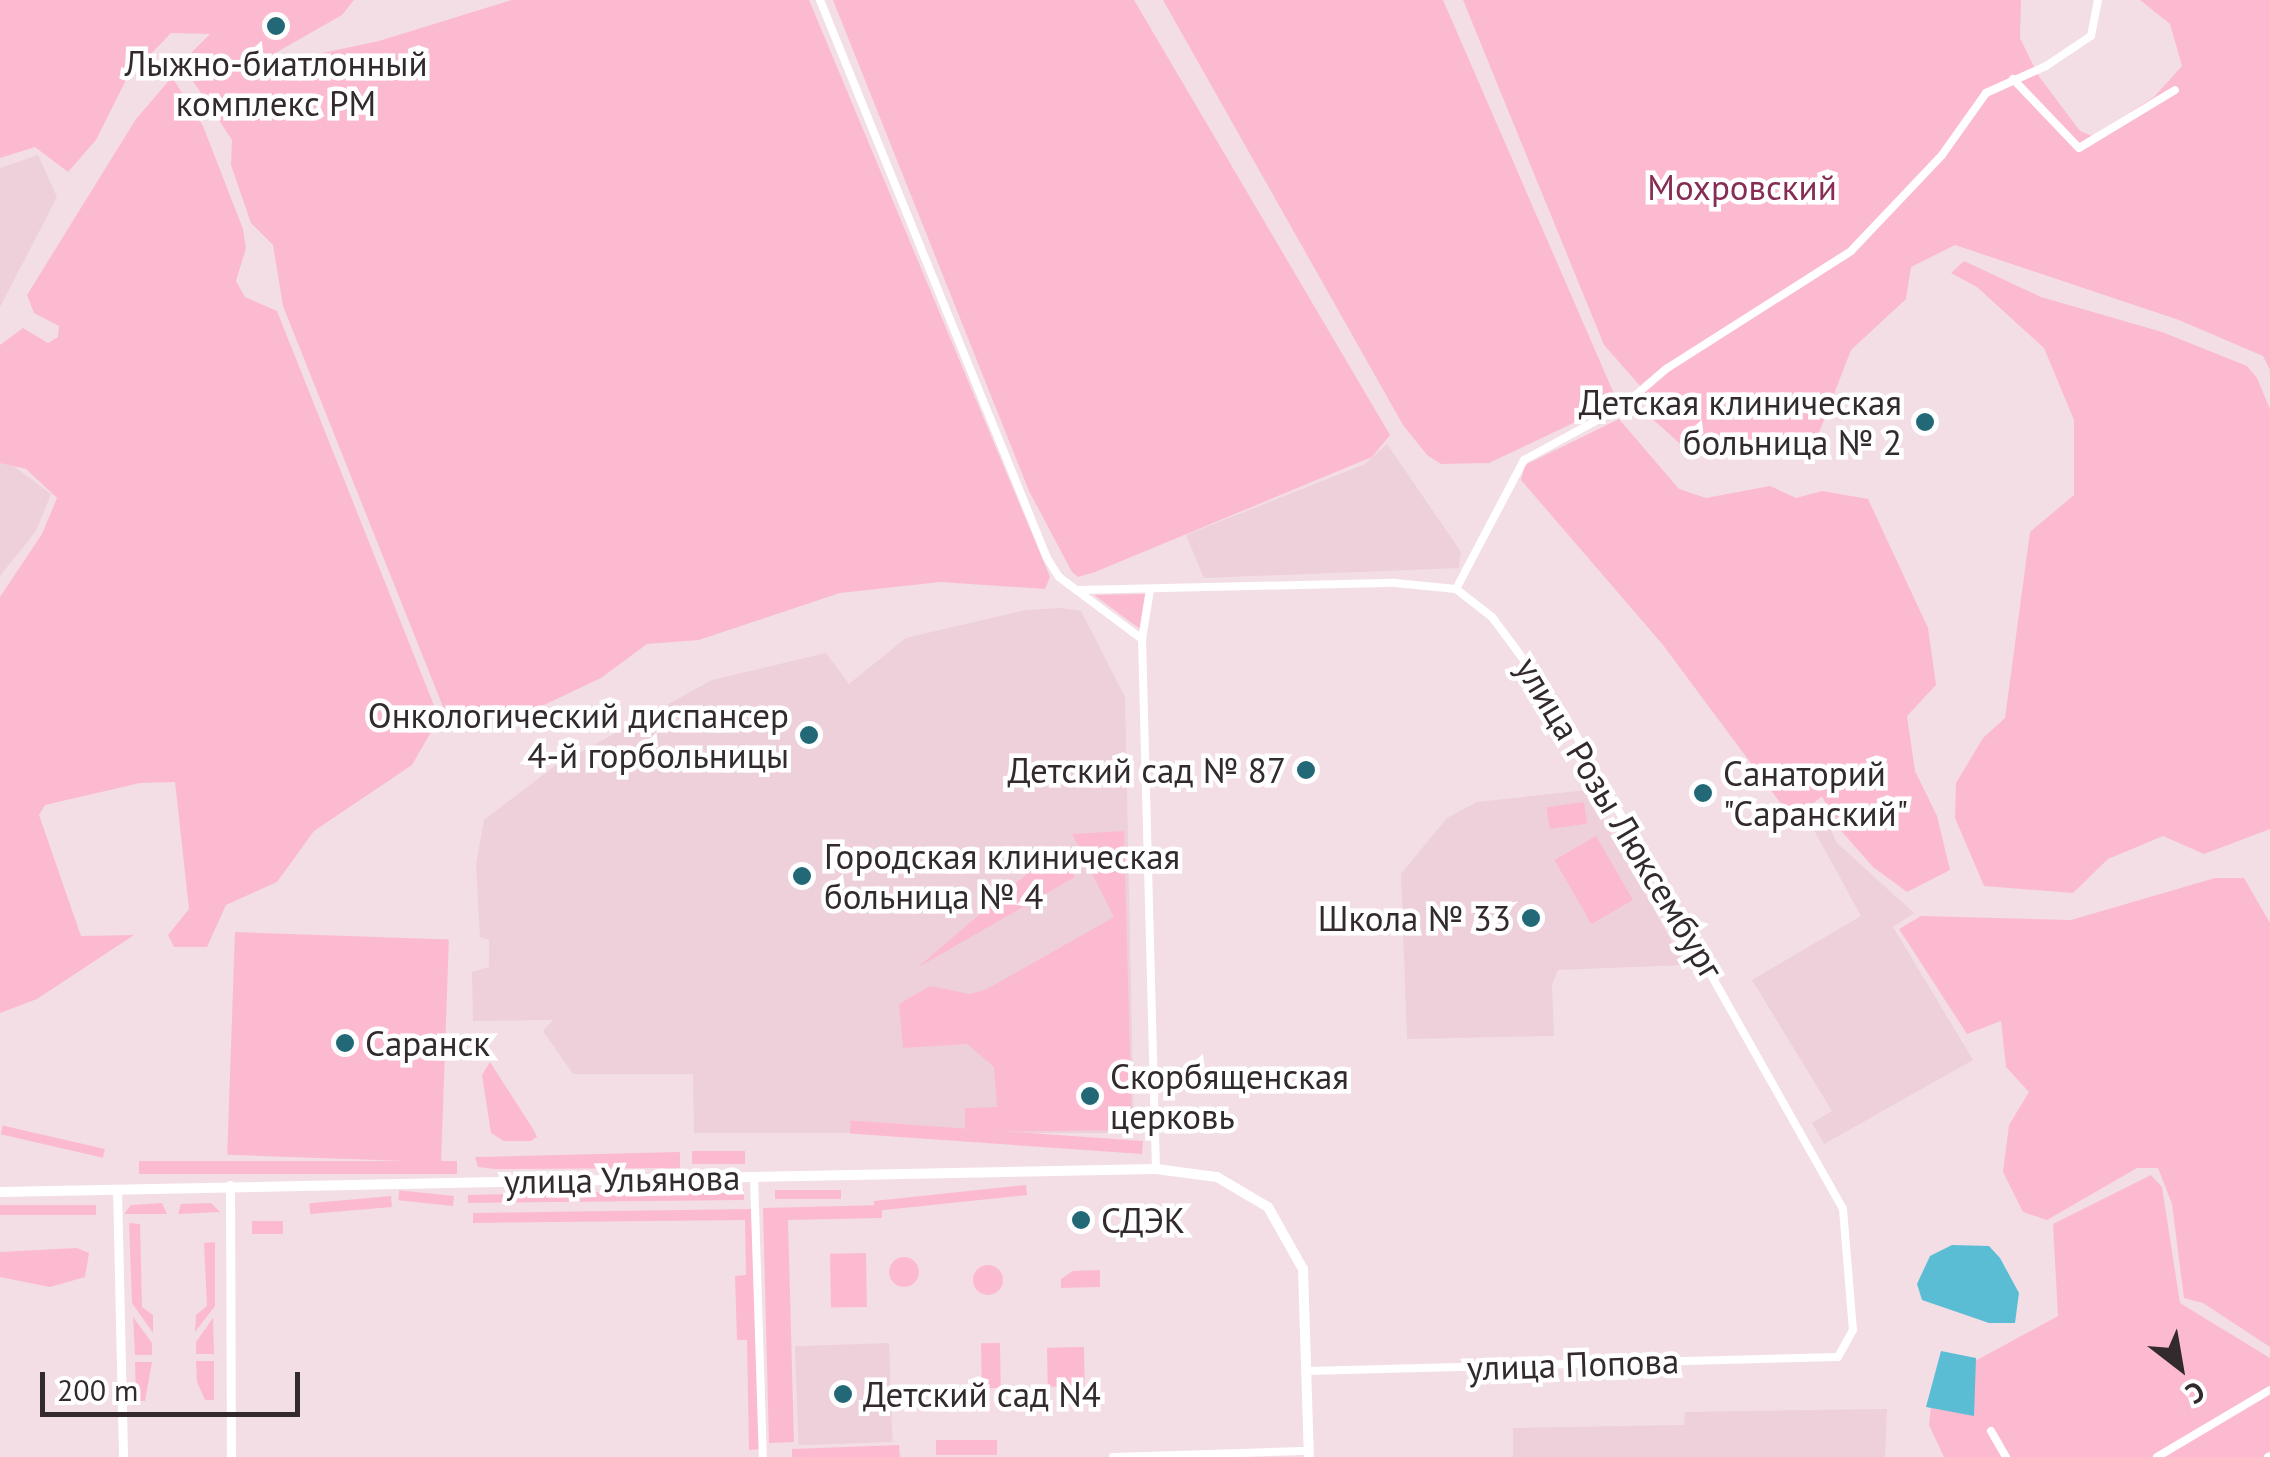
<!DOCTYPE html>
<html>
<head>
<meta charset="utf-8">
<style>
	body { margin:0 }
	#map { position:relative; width:2270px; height:1457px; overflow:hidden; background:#f3dee5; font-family:"PT Sans",sans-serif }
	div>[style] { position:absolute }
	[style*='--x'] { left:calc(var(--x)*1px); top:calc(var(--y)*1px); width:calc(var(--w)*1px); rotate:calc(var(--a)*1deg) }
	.built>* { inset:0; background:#eed0da; transform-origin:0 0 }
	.green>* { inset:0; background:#fcbad1; transform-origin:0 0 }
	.round { border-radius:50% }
	.water>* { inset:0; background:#5bbdd4 }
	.minor>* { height:8px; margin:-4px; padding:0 4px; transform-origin:4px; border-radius:4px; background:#fff }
	.tertiary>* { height:9px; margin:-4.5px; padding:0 4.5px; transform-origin:4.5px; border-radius:4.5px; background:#fff }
	.secondary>* { height:10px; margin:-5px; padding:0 5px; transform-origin:5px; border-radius:5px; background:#fff }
	.dots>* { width:28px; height:28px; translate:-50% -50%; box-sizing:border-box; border:5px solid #fff; border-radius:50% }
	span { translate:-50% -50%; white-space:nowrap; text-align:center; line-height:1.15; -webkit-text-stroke:9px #fff; paint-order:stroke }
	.poi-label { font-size:35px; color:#322a2d }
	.right { translate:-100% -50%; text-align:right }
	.left { translate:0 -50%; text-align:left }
	.park-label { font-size:35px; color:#852d54 }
	.street-label { font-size:35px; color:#322a2d }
	.north { position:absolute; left:2130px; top:1317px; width:100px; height:100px; -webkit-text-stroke:8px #fff; paint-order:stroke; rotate:149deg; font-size:28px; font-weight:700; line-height:40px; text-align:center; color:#322a2d }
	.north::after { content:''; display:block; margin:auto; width:35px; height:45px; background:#322a2d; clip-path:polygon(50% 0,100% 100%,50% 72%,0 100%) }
	.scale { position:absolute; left:40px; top:1372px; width:260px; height:45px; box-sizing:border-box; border:5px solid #322a2d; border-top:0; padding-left:12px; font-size:30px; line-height:35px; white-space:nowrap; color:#322a2d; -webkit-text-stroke:8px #fff; paint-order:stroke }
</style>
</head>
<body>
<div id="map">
	<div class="built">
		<i style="clip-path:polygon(38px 155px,57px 197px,0 307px,0 168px)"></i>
		<i style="clip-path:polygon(1387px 444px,1461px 552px,1459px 568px,1204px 578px,1186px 535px,1365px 464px)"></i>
		<i style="clip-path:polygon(0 456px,51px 494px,36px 531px,0 576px)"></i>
		<i style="clip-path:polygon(1061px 608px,1081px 611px,1125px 697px,1134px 1133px,694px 1133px,693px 1074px,573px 1074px,543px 1031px,553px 1020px,473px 1021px,472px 972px,489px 967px,489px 940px,480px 937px,476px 864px,484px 820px,552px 768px,712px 680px,826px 653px,849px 684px,906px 638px,1026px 610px)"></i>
		<i style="clip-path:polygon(1587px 790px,1685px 965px,1558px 970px,1552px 985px,1554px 1036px,1407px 1039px,1401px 874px,1447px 818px,1477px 802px)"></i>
		<i style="clip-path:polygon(1822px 812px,1837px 843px,1914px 913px,1893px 927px,1973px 1060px,1824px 1144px,1812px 1123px,1832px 1111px,1752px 980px,1861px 916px,1808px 819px)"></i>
		<i style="left:889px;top:1343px;width:99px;height:94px;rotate:88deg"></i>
		<i style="clip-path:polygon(1887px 1409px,1885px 1457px,1513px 1457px,1513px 1428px,1684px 1425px,1685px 1412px)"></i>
	</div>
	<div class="green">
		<i style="clip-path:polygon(0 0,354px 0,342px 15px,263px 60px,266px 65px,379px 41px,512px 0,809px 0,1050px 577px,1045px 589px,940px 582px,840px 593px,699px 640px,647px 644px,601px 678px,525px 714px,449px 722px,283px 306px,273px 245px,251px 223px,231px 165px,232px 140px,181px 63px,210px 34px,171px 33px,126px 80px,96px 140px,68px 172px,35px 147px,0 158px)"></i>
		<i style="clip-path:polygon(833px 0,1134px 0,1390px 435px,1372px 457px,1095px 572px,1078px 577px,1072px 572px,1029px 491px)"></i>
		<i style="clip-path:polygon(1163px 0,1443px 0,1615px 396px,1609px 406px,1489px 463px,1441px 464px,1427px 455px,1403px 425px)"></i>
		<i style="clip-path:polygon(1463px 0,2021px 0,2020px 38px,2038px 75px,2080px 131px,2092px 136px,2154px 97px,2182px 66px,2170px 24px,2140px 0,2270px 0,2270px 370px,2263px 356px,2179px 320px,1955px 245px,1911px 267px,1906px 299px,1851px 350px,1815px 443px,1758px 459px,1687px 450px,1648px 415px,1641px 387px,1604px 345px)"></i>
		<i style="clip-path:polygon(172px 77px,203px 126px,243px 229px,246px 248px,236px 281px,245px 297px,277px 311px,439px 718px,412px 765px,314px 831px,277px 882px,226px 905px,207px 947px,174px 947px,168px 935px,189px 909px,175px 782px,140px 783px,45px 805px,39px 815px,81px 936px,134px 935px,37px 999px,0 1013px,0 597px,42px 534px,57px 498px,26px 469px,0 463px,0 345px,23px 328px,48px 343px,58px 337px,59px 326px,34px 313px,27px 295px,136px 119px)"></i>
		<i style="clip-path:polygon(1964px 261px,2041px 297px,2162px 332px,2247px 366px,2257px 378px,2270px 409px,2270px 829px,2204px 854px,2163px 836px,2108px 859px,2073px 893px,1984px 886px,1955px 818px,1956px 783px,1983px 738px,2005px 718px,2030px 532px,2074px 495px,2074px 420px,2044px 348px,1977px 287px,1951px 273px)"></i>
		<i style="clip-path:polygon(1619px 419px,1679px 489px,1706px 498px,1770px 486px,1796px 498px,1822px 491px,1868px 499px,1928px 628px,1936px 685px,1907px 716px,1915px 771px,1937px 816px,1950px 870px,1907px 892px,1873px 867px,1836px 825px,1822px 796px,1793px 820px,1663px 645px,1521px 480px,1525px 465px)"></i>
		<i style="clip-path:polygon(1145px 594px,1140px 629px,1094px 595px)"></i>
		<i style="left:1584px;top:802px;width:22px;height:38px;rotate:82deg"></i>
		<i style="clip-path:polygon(1124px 831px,1132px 1130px,965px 1132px,965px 1108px,997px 1107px,994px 1067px,967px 1044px,903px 1048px,899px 1004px,930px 986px,970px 994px,987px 989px,1114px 917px,1072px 834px)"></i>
		<i style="left:1596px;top:836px;width:74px;height:48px;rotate:60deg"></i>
		<i style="clip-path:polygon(1057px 848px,1075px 877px,917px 968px)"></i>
		<i style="clip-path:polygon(2215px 878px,2244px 878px,2270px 923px,2270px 1347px,2203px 1303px,2184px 1298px,2172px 1204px,2158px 1168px,2137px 1168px,2047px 1220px,2023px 1212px,2003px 1172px,2009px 1125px,2029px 1092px,2006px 1067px,2001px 1021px,1967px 1034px,1899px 929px,1921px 916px,2071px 920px)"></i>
		<i style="left:235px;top:932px;width:214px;height:223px;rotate:2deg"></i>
		<i style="clip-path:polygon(490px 1062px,533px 1129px,537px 1137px,531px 1141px,504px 1141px,491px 1133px,482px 1075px)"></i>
		<i style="left:1143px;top:1141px;width:13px;height:293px;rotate:94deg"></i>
		<i style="left:105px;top:1149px;width:9px;height:105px;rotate:103deg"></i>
		<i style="left:745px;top:1151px;width:13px;height:53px;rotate:90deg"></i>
		<i style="clip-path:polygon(680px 1152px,680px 1168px,495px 1169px,478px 1167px,475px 1157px)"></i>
		<i style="left:457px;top:1161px;width:13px;height:318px;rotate:90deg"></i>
		<i style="clip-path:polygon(2151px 1175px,2162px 1187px,2180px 1303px,2270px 1358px,2270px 1457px,1944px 1457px,1929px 1425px,1933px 1384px,2058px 1316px,2053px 1224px)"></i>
		<i style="left:1026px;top:1185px;width:10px;height:153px;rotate:84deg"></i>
		<i style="clip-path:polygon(744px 1189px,744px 1200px,468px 1203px,468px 1195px)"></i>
		<i style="left:775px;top:1190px;width:66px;height:9px"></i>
		<i style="left:391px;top:1196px;width:11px;height:82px;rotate:85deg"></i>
		<i style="left:454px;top:1196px;width:10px;height:55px;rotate:96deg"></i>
		<i style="clip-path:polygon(162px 1203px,167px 1214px,124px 1214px,131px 1205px)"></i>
		<i style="clip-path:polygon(211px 1203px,220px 1212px,178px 1214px,181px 1204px)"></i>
		<i style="left:96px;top:1205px;width:10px;height:96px;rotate:90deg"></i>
		<i style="clip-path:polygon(882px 1205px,882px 1218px,788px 1220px,794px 1442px,769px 1443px,763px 1208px)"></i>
		<i style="clip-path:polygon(751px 1209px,761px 1449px,749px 1450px,747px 1340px,737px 1340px,735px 1276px,746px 1275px,745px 1220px,473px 1223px,473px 1213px)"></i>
		<i style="left:283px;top:1221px;width:13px;height:31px;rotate:90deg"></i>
		<i style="clip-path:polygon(129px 1223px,140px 1224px,142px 1307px,153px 1315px,153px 1333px,132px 1303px)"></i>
		<i style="clip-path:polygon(215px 1242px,215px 1306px,195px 1332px,196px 1315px,207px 1306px,204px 1243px)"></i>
		<i style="clip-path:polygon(77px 1248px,89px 1253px,85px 1277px,50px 1287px,0 1277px,0 1252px)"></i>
		<i style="left:866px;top:1253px;width:54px;height:36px;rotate:89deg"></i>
		<i class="round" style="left:889px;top:1257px;width:30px;height:30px"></i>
		<i class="round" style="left:973px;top:1265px;width:30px;height:30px"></i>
		<i style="clip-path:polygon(1100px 1270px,1100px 1287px,1061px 1288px,1061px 1279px,1073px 1271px)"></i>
		<i style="clip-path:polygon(133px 1317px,152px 1343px,152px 1355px,135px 1355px)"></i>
		<i style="clip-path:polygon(213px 1318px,214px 1354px,196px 1354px,196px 1342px)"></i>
		<i style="left:1000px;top:1343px;width:45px;height:19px;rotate:89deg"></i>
		<i style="left:1084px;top:1347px;width:39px;height:37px;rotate:89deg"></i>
		<i style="clip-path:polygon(196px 1361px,214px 1361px,214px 1400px,205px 1400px,197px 1382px)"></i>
		<i style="clip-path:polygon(135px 1362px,152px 1362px,145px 1401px,136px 1401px)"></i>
		<i style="left:997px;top:1440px;width:15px;height:61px;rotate:90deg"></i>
		<i style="clip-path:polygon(899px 1445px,900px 1457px,792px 1457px,792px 1449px)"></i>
	</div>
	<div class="water">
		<i style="clip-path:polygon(1952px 1245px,1989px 1246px,2000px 1258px,2019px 1293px,2015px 1323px,1989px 1323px,1922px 1300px,1917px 1284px,1930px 1256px)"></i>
		<i style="clip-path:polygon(1941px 1351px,1976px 1358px,1974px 1416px,1926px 1407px)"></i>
	</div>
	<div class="minor">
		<i style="--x:820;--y:0;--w:602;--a:67.86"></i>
		<i style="--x:1047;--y:558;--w:22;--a:58"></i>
		<i style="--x:1059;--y:577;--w:104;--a:36.8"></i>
		<i style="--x:2013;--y:79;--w:95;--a:46.3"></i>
		<i style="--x:2079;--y:148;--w:112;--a:-31.1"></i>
		<i style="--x:1456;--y:589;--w:146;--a:-62.2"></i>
		<i style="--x:1524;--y:460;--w:113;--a:-28.6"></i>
		<i style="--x:1623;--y:406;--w:57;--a:-40.7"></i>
		<i style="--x:1666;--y:369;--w:219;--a:-32.5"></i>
		<i style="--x:1851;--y:251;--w:132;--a:-46.5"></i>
		<i style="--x:1942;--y:155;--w:76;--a:-54.6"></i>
		<i style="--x:1986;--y:93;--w:66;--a:-24.2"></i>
		<i style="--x:2046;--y:66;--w:54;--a:-33.7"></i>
		<i style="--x:2091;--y:36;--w:37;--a:-79"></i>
		<i style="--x:1078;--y:590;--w:317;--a:-1.3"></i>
		<i style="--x:1395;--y:583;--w:61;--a:5.6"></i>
		<i style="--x:1456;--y:589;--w:46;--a:37.9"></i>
		<i style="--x:1492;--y:617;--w:121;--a:53.4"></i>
		<i style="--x:1564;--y:714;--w:568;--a:60.59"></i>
		<i style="--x:1843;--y:1209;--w:121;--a:85.3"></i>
		<i style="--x:1853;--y:1330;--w:31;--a:119"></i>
		<i style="--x:1838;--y:1357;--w:531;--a:178.49"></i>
		<i style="--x:1150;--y:590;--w:50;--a:99.3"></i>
		<i style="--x:1142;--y:639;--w:530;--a:88.49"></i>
		<i style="--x:754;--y:1176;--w:281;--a:88.2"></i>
		<i style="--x:1991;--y:1431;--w:30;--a:60"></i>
		<i style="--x:1113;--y:1457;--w:196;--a:-1.8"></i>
		<i style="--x:2157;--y:1457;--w:131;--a:-30.7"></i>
		<i style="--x:2268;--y:1457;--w:2;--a:-27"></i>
	</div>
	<div class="tertiary">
		<i style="--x:230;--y:1185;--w:272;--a:89.8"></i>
		<i style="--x:117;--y:1189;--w:268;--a:88.7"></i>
	</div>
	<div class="secondary">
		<i style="--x:0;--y:1192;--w:1156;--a:-1.14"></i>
		<i style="--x:1156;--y:1169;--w:62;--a:7.5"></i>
		<i style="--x:1217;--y:1177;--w:59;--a:30.5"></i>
		<i style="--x:1268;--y:1207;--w:71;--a:60.6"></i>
		<i style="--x:1303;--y:1269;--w:188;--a:88.2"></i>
	</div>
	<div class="dots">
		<i style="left:276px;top:26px;background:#226877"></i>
		<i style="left:1925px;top:422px;background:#226877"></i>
		<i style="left:809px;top:735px;background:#226877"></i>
		<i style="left:1306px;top:770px;background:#226877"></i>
		<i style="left:1703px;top:793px;background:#226877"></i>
		<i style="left:802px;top:876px;background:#226877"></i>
		<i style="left:1531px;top:918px;background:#226877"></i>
		<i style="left:345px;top:1043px;background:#226877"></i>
		<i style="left:1090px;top:1096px;background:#226877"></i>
		<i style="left:1081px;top:1220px;background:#226877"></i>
		<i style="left:843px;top:1394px;background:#226877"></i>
	</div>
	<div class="poi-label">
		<span style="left:276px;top:83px">Лыжно-биатлонный<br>комплекс РМ</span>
		<span class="right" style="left:1902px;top:422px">Детская клиническая<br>больница № 2</span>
		<span class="right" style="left:789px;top:735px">Онкологический диспансер<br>4-й горбольницы</span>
		<span class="right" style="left:1286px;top:770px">Детский сад № 87</span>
		<span class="left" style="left:1723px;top:793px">Санаторий<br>"Саранский"</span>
		<span class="left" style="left:824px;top:876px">Городская клиническая<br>больница № 4</span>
		<span class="right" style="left:1511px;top:918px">Школа № 33</span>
		<span class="left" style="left:365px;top:1043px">Саранск</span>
		<span class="left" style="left:1110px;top:1096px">Скорбященская<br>церковь</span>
		<span class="left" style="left:1101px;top:1220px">СДЭК</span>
		<span class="left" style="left:863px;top:1394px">Детский сад N4</span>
	</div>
	<div class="park-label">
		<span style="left:1742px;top:187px">Мохровский</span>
	</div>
	<div class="street-label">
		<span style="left:1620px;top:818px;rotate:59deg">улица Розы Люксембург</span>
		<span style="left:622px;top:1179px;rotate:-1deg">улица Ульянова</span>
		<span style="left:1573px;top:1364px;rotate:-2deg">улица Попова</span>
	</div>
	<div class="north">С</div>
	<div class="scale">200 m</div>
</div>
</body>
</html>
